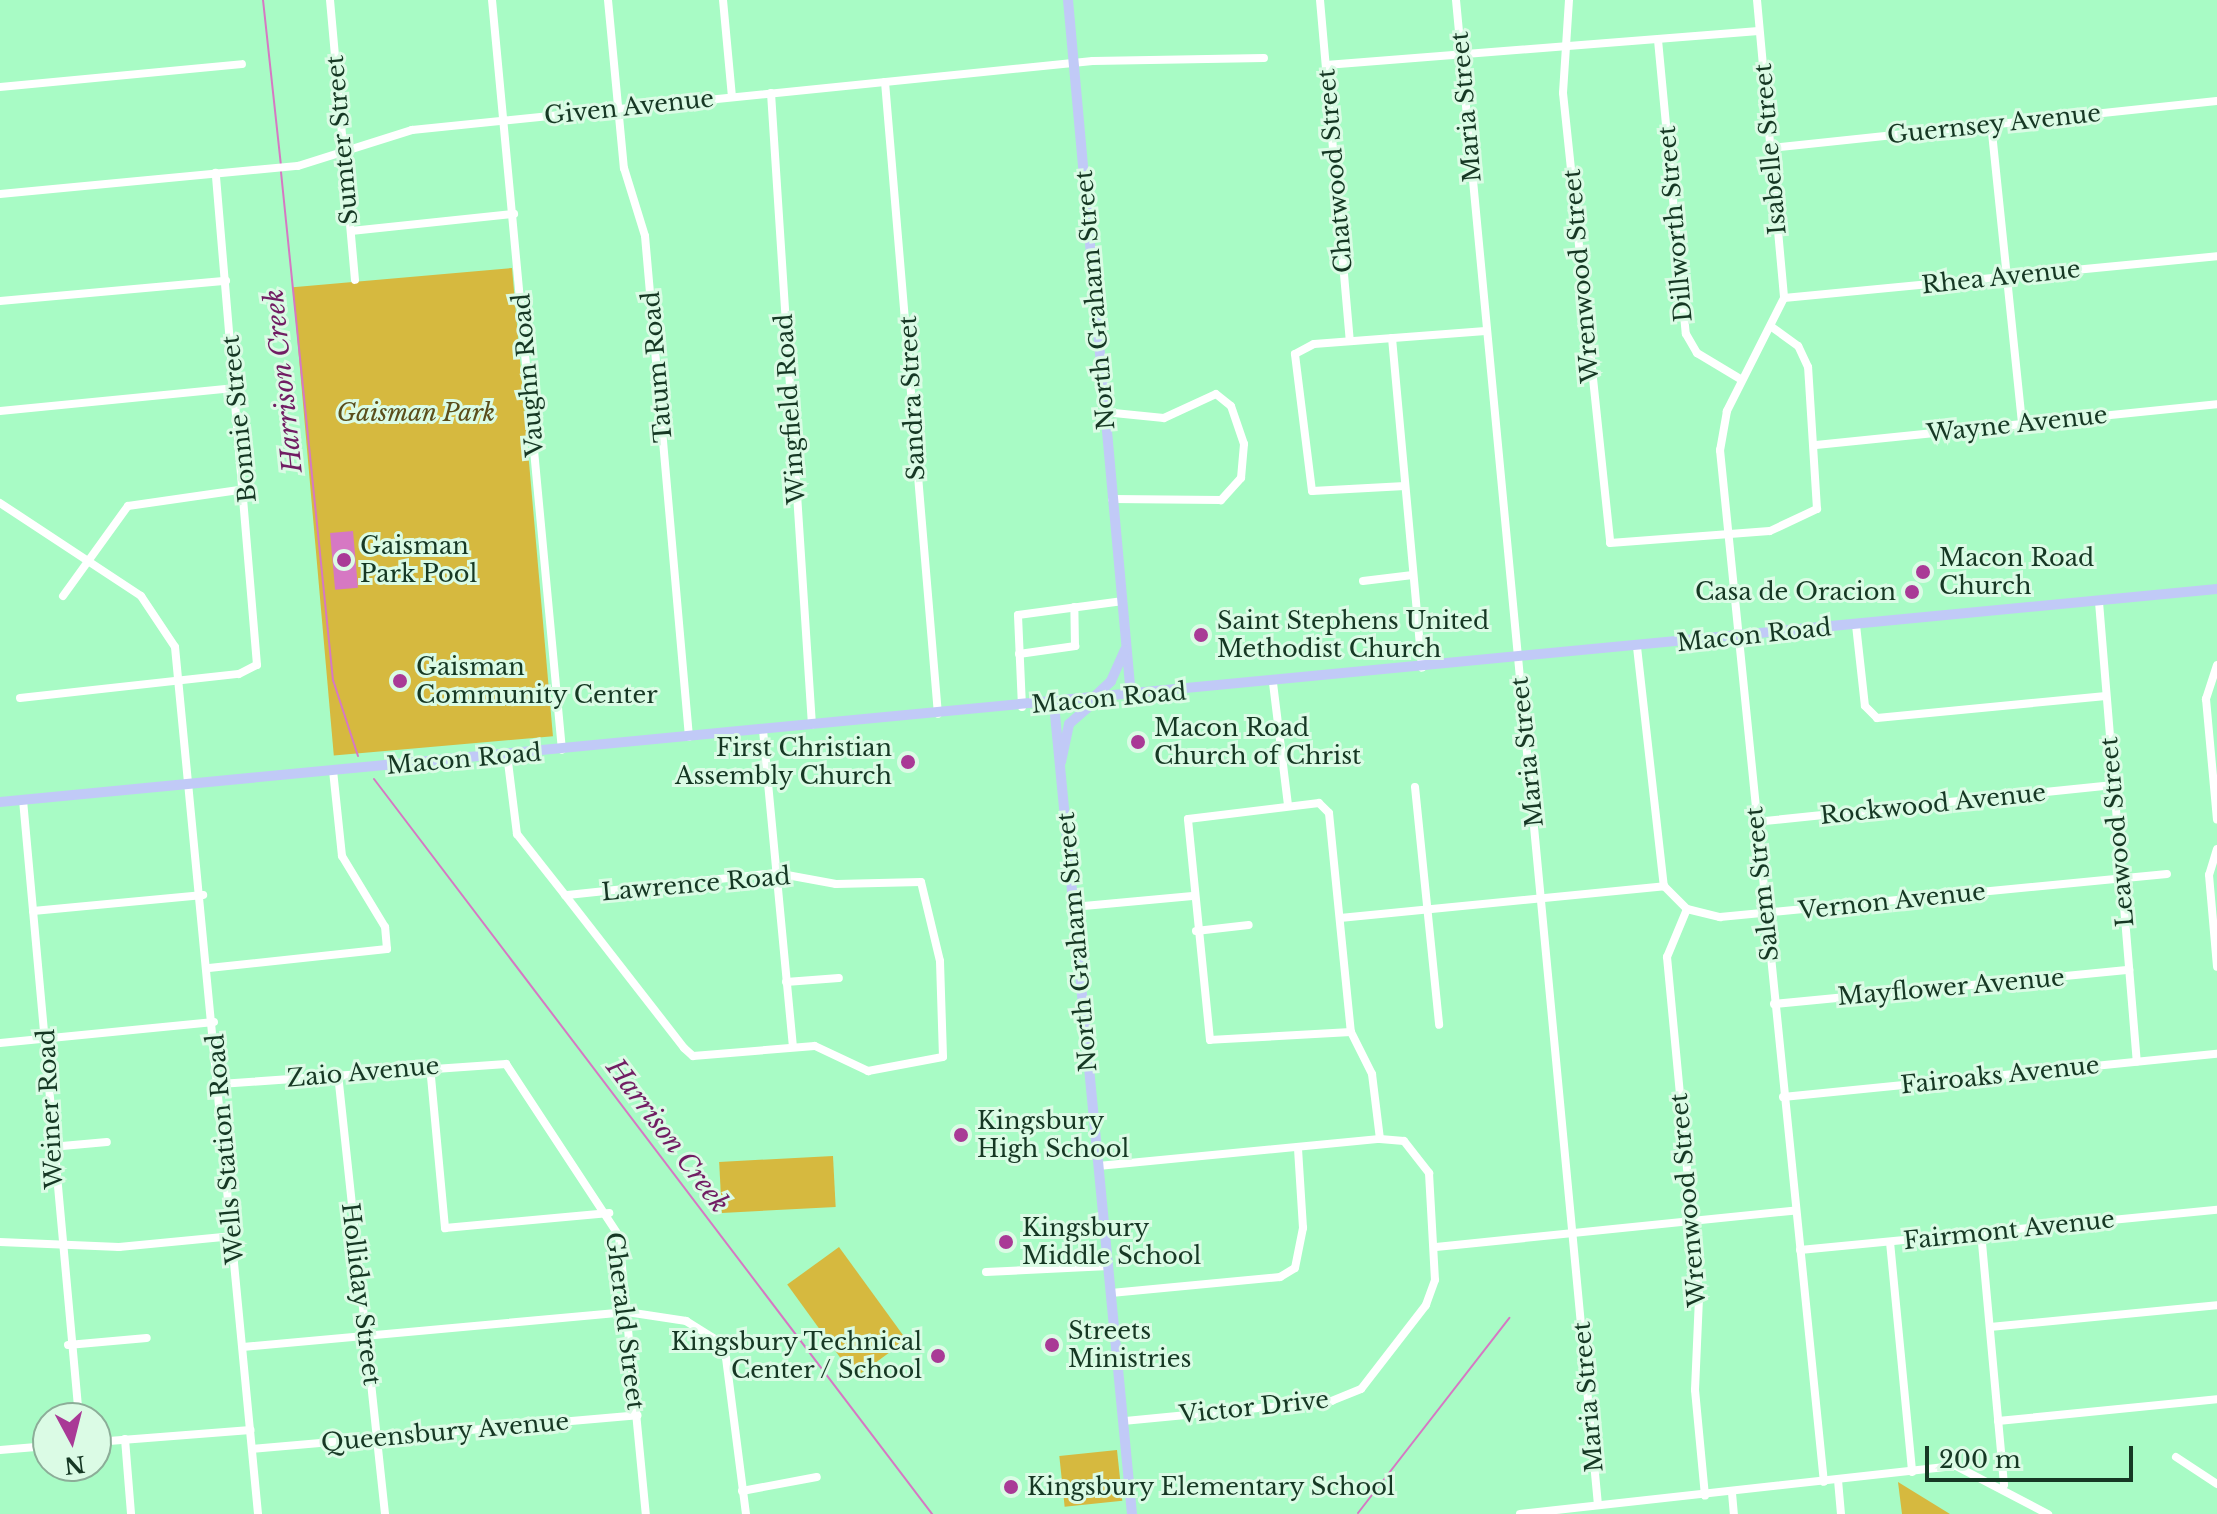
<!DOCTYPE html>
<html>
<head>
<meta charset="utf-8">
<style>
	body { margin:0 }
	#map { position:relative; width:2217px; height:1514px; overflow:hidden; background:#a8fbc5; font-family:"Libre Baskerville",serif }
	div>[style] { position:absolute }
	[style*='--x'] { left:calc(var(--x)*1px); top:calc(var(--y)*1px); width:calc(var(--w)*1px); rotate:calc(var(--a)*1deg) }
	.green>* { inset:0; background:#d6b93f; transform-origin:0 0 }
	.water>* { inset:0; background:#d678c3; transform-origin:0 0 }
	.stream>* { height:2px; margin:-1px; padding:0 1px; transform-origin:1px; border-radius:1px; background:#d678c3 }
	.minor>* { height:8px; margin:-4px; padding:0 4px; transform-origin:4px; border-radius:4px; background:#fff }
	.major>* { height:10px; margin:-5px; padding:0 5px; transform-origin:5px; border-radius:5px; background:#c1caf7 }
	.dots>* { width:22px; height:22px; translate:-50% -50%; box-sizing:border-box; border:4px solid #dbfbe5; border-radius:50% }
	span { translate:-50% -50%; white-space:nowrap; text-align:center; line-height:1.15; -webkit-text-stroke:6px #dbfbe5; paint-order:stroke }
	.street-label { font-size:24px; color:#163824 }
	.park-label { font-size:24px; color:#5a4d1a; font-style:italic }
	.poi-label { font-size:24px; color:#163824 }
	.left { translate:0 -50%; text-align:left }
	.right { translate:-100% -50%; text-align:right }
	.water-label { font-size:26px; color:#711d63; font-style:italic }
	.north { position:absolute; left:32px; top:1402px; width:80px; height:80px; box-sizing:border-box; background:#dbfbe5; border:2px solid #8cad98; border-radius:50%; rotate:173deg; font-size:22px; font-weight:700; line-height:32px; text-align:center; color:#163824 }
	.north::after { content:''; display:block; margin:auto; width:28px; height:36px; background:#a93a96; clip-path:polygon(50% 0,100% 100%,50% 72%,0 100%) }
	.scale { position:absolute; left:1925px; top:1446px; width:208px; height:36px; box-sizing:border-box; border:4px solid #163824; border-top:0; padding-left:10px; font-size:24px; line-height:28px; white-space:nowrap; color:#163824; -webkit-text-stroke:6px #dbfbe5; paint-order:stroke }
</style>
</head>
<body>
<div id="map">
	<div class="green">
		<i style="left:512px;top:268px;width:470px;height:220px;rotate:85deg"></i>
		<i style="left:833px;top:1156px;width:51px;height:114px;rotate:87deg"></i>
		<i style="left:839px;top:1247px;width:115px;height:64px;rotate:54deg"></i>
		<i style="left:1117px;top:1450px;width:51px;height:58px;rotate:84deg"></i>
		<i style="clip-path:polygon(1898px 1482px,1950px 1514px,1902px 1514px)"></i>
	</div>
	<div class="water">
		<i style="left:353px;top:531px;width:57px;height:23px;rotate:85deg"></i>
	</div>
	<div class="stream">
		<i style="--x:263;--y:0;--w:166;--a:83.8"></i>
		<i style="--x:281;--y:172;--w:511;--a:84.16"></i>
		<i style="--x:333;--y:680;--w:80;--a:71.8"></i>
		<i style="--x:374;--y:779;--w:923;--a:52.79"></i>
		<i style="--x:1358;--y:1513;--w:247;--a:-52.2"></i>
	</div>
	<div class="minor">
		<i style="--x:330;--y:0;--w:281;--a:84.9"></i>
		<i style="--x:492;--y:0;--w:753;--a:84.67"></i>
		<i style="--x:608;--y:0;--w:169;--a:84.6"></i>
		<i style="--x:624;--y:168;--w:71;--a:72.8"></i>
		<i style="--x:645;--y:236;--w:503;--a:84.98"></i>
		<i style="--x:723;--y:0;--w:97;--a:84.7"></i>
		<i style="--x:1320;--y:0;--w:342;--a:85"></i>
		<i style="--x:1456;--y:0;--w:1511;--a:84.61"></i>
		<i style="--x:1569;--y:0;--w:93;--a:93.7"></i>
		<i style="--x:1563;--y:93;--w:452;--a:84"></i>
		<i style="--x:1610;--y:543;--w:160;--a:-4.3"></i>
		<i style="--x:1770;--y:531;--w:52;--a:-25.1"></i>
		<i style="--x:1817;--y:509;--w:142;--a:-93.6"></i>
		<i style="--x:1808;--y:367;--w:23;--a:-115"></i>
		<i style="--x:1798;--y:346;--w:32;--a:-144"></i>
		<i style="--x:1757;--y:0;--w:299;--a:84.8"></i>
		<i style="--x:1784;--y:298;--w:127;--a:116.8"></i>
		<i style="--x:1727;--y:411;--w:40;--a:100"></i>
		<i style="--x:1720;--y:450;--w:1037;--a:84.25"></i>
		<i style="--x:1658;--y:40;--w:295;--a:84.6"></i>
		<i style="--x:1686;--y:334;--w:22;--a:60"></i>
		<i style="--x:1697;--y:353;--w:52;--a:31"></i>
		<i style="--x:1326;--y:65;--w:434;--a:-4.5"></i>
		<i style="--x:885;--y:82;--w:634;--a:85.21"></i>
		<i style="--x:0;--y:87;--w:243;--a:-5.4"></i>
		<i style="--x:771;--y:93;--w:633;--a:86.29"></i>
		<i style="--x:1991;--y:123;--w:303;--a:84.1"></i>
		<i style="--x:1770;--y:148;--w:449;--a:-6"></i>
		<i style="--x:0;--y:194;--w:299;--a:-5.4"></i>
		<i style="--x:298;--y:166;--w:120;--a:-17.5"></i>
		<i style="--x:412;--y:130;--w:684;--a:-5.79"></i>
		<i style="--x:1093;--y:61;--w:171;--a:-1"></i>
		<i style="--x:351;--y:231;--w:164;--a:-6"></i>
		<i style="--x:1784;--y:298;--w:435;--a:-5.5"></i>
		<i style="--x:0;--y:301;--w:227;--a:-5.1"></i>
		<i style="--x:1392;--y:338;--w:331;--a:84.8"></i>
		<i style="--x:0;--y:411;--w:237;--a:-5.6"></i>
		<i style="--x:1104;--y:412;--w:60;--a:5.7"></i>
		<i style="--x:1164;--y:418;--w:57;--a:-24.8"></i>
		<i style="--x:1216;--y:394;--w:19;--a:39"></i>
		<i style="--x:1231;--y:406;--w:40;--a:71.1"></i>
		<i style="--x:1244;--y:444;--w:34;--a:95"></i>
		<i style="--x:1241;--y:478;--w:30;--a:132"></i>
		<i style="--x:1221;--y:500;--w:109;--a:-179.5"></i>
		<i style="--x:1816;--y:445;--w:403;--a:-5.8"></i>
		<i style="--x:1405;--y:486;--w:93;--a:176.9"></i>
		<i style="--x:1312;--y:491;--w:138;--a:-97.1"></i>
		<i style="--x:1295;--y:354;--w:21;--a:-28"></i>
		<i style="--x:1314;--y:344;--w:172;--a:-4.3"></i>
		<i style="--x:0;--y:503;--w:169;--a:33.4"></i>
		<i style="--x:141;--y:596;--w:61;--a:56.3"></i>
		<i style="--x:175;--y:647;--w:871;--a:84.53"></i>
		<i style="--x:1363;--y:581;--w:50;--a:-6.8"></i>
		<i style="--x:63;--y:596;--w:111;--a:-54.2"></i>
		<i style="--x:128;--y:506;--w:119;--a:-8.2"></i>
		<i style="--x:2099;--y:602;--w:461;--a:85.3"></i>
		<i style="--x:1856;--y:625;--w:81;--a:83.7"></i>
		<i style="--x:1865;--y:706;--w:17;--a:45"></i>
		<i style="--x:1877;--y:718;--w:230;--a:-5.5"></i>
		<i style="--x:1637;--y:647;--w:241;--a:83.6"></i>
		<i style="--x:1019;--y:654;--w:57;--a:-8.1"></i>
		<i style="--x:1075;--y:646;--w:39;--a:-91"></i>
		<i style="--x:2217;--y:665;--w:36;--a:108"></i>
		<i style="--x:2206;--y:699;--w:121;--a:84.8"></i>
		<i style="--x:1273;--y:683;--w:123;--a:83"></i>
		<i style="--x:20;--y:698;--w:220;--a:-6.3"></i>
		<i style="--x:239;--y:674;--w:20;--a:-27"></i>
		<i style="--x:257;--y:665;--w:494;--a:-94.8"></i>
		<i style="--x:1022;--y:707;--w:92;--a:-92.5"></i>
		<i style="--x:1018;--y:615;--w:106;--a:-7.6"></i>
		<i style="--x:763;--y:730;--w:318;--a:84.6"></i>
		<i style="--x:507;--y:754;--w:81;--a:82.9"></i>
		<i style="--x:517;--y:834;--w:78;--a:51.8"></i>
		<i style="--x:565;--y:895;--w:194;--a:52.1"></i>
		<i style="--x:684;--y:1048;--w:12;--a:42"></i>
		<i style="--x:693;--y:1056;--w:122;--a:-4.7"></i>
		<i style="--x:815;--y:1046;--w:59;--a:25.3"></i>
		<i style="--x:868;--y:1071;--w:76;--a:-10.6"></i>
		<i style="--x:943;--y:1057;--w:96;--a:-91.8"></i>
		<i style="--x:940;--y:961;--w:81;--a:-103.5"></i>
		<i style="--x:921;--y:882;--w:85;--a:178.7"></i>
		<i style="--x:836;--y:884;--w:61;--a:-169.6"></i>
		<i style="--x:776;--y:873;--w:212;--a:174"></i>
		<i style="--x:1415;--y:787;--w:239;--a:84.2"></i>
		<i style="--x:23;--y:800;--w:621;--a:84.82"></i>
		<i style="--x:1755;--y:822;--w:358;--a:-5.9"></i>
		<i style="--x:2217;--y:849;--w:27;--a:107"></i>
		<i style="--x:2209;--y:875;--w:92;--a:85"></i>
		<i style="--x:1073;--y:907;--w:120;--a:-5.3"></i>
		<i style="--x:1687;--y:909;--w:52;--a:112.6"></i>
		<i style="--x:1667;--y:957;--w:342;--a:84.6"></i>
		<i style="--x:1699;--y:1298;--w:92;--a:92.5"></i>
		<i style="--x:1695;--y:1390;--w:106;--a:84.6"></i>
		<i style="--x:33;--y:911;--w:171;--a:-5.4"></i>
		<i style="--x:1340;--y:918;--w:326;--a:-5.6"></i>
		<i style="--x:1664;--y:886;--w:33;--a:45"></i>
		<i style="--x:1687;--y:909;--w:34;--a:14"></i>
		<i style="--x:1720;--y:917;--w:449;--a:-5.5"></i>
		<i style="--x:1196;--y:931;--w:53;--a:-6.5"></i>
		<i style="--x:209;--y:968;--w:179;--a:-6.1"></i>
		<i style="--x:387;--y:949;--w:22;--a:-95"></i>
		<i style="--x:385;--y:927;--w:83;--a:-121.2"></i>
		<i style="--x:342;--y:856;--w:85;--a:-96"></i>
		<i style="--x:786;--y:982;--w:53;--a:-4.3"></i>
		<i style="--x:1774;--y:1004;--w:357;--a:-5.5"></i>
		<i style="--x:1351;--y:1032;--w:141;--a:176.8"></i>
		<i style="--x:1210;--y:1040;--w:222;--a:-95.7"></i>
		<i style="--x:1188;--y:819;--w:132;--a:-7"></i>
		<i style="--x:1319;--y:803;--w:14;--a:45"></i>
		<i style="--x:1329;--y:813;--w:220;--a:84.3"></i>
		<i style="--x:1351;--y:1032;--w:47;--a:63.4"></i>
		<i style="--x:1372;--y:1074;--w:65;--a:83"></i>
		<i style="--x:0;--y:1043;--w:215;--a:-5.6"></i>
		<i style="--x:430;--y:1066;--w:163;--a:84.7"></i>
		<i style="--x:445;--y:1228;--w:165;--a:-5.2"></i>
		<i style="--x:338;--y:1074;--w:443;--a:83.9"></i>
		<i style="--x:220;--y:1084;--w:287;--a:-4"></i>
		<i style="--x:506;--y:1064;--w:206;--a:56.7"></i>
		<i style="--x:619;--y:1236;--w:279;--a:84.5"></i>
		<i style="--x:1783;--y:1097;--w:436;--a:-5.7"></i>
		<i style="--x:51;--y:1147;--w:56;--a:-5.1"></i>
		<i style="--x:1098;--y:1166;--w:283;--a:-5.5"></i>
		<i style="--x:1380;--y:1139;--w:24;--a:5"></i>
		<i style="--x:1404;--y:1141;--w:41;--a:52"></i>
		<i style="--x:1429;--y:1173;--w:107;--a:86.8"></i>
		<i style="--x:1435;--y:1280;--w:27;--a:110"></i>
		<i style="--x:1426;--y:1305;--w:106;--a:127.7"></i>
		<i style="--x:1361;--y:1389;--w:31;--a:158"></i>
		<i style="--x:1332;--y:1401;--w:210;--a:174.5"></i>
		<i style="--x:1981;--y:1232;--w:254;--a:84.8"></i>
		<i style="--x:0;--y:1242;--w:119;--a:2.4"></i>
		<i style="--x:119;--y:1247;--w:115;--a:-5.5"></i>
		<i style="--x:1890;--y:1242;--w:231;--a:84.5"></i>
		<i style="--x:1436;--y:1247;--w:359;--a:-5.8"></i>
		<i style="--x:1800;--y:1250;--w:419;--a:-5.5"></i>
		<i style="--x:986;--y:1272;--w:123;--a:-2.8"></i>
		<i style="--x:1111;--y:1293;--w:170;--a:-5.4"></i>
		<i style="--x:1280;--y:1277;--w:17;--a:-31"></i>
		<i style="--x:1295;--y:1268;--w:41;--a:-78.7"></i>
		<i style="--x:1303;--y:1228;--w:80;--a:-93.6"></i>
		<i style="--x:1990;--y:1327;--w:228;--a:-5.5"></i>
		<i style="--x:68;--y:1345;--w:79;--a:-5.1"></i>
		<i style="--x:243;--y:1347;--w:386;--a:-5.2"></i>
		<i style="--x:627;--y:1312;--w:60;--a:8.7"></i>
		<i style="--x:686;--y:1321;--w:32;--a:32"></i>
		<i style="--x:713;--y:1338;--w:24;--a:57"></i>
		<i style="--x:726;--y:1358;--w:157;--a:82.7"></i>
		<i style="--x:1998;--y:1421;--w:220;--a:-5.7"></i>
		<i style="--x:125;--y:1439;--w:75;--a:85.4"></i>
		<i style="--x:96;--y:1442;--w:155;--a:-4.4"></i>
		<i style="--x:252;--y:1449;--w:387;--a:-5"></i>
		<i style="--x:0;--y:1450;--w:48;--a:-4.8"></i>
		<i style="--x:2176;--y:1457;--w:49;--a:33.4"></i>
		<i style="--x:1838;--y:1480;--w:34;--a:85"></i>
		<i style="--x:742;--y:1491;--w:76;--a:-10.6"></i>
		<i style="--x:1732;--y:1493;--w:21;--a:85"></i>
		<i style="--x:1520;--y:1514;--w:439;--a:-6.3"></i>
		<i style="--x:1956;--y:1466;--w:104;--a:27.6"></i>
	</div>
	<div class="major">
		<i style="--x:1068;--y:0;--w:699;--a:84.83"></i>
		<i style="--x:1092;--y:699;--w:26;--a:-43"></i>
		<i style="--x:1111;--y:681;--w:34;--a:-66"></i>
		<i style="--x:1054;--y:704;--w:814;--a:84.5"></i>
		<i style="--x:1061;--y:762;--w:39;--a:-78"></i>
		<i style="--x:1069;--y:724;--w:32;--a:-41"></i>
		<i style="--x:0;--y:802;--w:2227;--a:-5.49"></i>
	</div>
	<div class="dots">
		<i style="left:344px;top:560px;background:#a93a96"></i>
		<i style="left:1923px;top:572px;background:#a93a96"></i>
		<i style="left:1912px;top:592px;background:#a93a96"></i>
		<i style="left:1201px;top:635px;background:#a93a96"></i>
		<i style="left:400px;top:681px;background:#a93a96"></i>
		<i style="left:1138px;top:742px;background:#a93a96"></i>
		<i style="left:908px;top:762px;background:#a93a96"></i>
		<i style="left:961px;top:1135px;background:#a93a96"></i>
		<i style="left:1006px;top:1242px;background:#a93a96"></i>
		<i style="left:1052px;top:1345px;background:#a93a96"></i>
		<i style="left:938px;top:1356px;background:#a93a96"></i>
		<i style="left:1011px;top:1487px;background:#a93a96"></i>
	</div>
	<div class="street-label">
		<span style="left:629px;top:107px;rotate:-6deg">Given Avenue</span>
		<span style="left:1466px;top:107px;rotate:-95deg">Maria Street</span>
		<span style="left:1994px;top:124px;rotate:-6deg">Guernsey Avenue</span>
		<span style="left:342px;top:140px;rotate:-95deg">Sumter Street</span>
		<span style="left:1770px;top:149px;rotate:-95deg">Isabelle Street</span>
		<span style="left:1335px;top:171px;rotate:-95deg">Chatwood Street</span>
		<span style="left:1675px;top:224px;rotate:-95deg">Dillworth Street</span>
		<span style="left:1581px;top:276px;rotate:-95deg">Wrenwood Street</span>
		<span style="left:2001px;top:277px;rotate:-6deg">Rhea Avenue</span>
		<span style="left:1095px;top:300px;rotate:-95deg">North Graham Street</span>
		<span style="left:657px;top:367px;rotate:-95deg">Tatum Road</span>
		<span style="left:528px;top:375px;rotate:-95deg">Vaughn Road</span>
		<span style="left:912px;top:398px;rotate:-93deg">Sandra Street</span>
		<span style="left:790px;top:409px;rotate:-94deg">Wingfield Road</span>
		<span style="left:239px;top:419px;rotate:-96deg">Bonnie Street</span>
		<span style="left:2017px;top:424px;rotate:-6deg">Wayne Avenue</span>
		<span style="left:1754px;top:635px;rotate:-6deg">Macon Road</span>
		<span style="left:1109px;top:698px;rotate:-5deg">Macon Road</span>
		<span style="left:1527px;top:752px;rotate:-96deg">Maria Street</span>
		<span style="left:464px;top:759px;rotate:-5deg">Macon Road</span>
		<span style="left:1933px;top:804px;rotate:-6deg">Rockwood Avenue</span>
		<span style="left:2117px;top:832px;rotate:-95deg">Leawood Street</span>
		<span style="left:696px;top:884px;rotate:-5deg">Lawrence Road</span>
		<span style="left:1762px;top:884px;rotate:-96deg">Salem Street</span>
		<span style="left:1892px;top:901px;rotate:-6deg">Vernon Avenue</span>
		<span style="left:1077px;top:942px;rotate:-95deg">North Graham Street</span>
		<span style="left:1951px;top:987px;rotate:-5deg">Mayflower Avenue</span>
		<span style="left:363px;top:1072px;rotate:-5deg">Zaio Avenue</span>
		<span style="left:2000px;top:1075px;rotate:-6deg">Fairoaks Avenue</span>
		<span style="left:50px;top:1109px;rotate:-93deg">Weiner Road</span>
		<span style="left:225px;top:1149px;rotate:-95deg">Wells Station Road</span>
		<span style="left:1688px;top:1200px;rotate:-95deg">Wrenwood Street</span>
		<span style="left:2009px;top:1230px;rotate:-6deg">Fairmont Avenue</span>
		<span style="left:361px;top:1294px;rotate:83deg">Holliday Street</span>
		<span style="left:625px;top:1321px;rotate:83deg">Gherald Street</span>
		<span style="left:1588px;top:1397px;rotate:-95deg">Maria Street</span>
		<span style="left:1254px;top:1407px;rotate:-6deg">Victor Drive</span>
		<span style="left:445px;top:1432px;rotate:-5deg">Queensbury Avenue</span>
	</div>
	<div class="park-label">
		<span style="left:416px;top:413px">Gaisman Park</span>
	</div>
	<div class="poi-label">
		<span class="left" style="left:360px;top:560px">Gaisman<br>Park Pool</span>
		<span class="left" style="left:1939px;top:572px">Macon Road<br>Church</span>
		<span class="right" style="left:1896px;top:592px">Casa de Oracion</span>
		<span class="left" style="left:1217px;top:635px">Saint Stephens United<br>Methodist Church</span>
		<span class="left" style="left:416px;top:681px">Gaisman<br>Community Center</span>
		<span class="left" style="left:1154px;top:742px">Macon Road<br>Church of Christ</span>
		<span class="right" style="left:892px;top:762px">First Christian<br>Assembly Church</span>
		<span class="left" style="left:977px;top:1135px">Kingsbury<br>High School</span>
		<span class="left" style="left:1022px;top:1242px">Kingsbury<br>Middle School</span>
		<span class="left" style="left:1068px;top:1345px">Streets<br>Ministries</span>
		<span class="right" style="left:922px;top:1356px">Kingsbury Technical<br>Center / School</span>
		<span class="left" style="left:1027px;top:1487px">Kingsbury Elementary School</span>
	</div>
	<div class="water-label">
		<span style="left:284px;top:381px;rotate:-96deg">Harrison Creek</span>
		<span style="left:667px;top:1136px;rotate:53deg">Harrison Creek</span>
	</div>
	<div class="north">N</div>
	<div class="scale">200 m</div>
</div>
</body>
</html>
